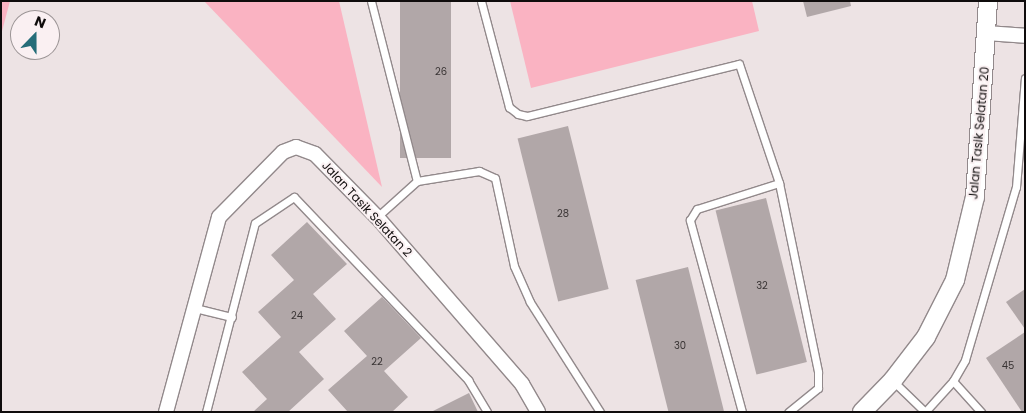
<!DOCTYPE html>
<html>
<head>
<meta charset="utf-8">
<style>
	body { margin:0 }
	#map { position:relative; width:1026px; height:413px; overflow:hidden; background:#ede3e4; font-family:Poppins,sans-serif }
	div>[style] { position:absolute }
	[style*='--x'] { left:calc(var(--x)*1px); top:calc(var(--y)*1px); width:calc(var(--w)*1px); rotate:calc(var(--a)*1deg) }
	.green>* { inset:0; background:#fab3c2 }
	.building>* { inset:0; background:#b1a7a8; transform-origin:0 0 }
	.roads { filter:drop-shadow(1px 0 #92898b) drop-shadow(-1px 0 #92898b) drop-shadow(0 1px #92898b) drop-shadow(0 -1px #92898b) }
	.service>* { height:7px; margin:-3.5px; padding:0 3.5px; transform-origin:3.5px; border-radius:3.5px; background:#fff }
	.minor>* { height:14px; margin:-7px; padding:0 7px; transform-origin:7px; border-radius:7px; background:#fff }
	.tertiary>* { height:18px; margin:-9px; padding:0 9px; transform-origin:9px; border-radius:9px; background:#fff }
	span { translate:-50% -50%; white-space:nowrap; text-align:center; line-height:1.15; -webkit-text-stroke:4px #faf0f2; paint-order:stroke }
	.number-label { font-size:10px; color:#383333 }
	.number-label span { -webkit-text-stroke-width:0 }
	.street-label { font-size:12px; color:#0f0c0c }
	.frame { position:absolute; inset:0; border:2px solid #0f0c0c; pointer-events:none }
	.north { position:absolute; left:10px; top:10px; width:50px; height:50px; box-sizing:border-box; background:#faf0f2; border:1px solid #9c9596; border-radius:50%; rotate:22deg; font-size:14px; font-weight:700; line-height:20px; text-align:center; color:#0f0c0c }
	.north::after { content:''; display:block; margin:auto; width:18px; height:22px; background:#256d79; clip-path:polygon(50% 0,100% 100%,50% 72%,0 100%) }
</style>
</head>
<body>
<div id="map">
	<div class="green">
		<i style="clip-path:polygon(1px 1px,10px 1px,1px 35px)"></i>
		<i style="clip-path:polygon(204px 1px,339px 1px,382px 187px)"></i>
		<i style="clip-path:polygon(510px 1px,752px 1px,759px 31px,531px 88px)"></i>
	</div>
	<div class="building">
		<i style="left:400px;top:1px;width:51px;height:157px"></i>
		<i style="clip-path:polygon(803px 1px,850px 1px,851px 6px,807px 17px)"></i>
		<i style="left:568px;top:126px;width:168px;height:52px;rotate:76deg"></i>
		<i style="left:766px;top:198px;width:169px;height:52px;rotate:76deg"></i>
		<i style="clip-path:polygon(307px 222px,347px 264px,313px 294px,336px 319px,299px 352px,324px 379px,288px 412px,253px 412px,267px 399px,242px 372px,281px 337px,258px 312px,294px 280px,271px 255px)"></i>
		<i style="left:688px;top:267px;width:149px;height:54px;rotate:76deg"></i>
		<i style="clip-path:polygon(1025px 289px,1025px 329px,1006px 302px)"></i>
		<i style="clip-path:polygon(382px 297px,421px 338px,384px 371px,408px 397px,392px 412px,348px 412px,328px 390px,367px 356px,344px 331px)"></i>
		<i style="clip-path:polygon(1025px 332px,1025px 412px,1022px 412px,986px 358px)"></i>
		<i style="clip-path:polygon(469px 393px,478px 412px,431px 412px)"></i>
	</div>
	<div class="roads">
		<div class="service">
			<i style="--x:371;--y:1;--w:186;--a:75.7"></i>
			<i style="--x:481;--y:1;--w:110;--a:75.2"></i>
			<i style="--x:509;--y:107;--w:11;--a:38"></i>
			<i style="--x:518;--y:114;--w:9;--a:13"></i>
			<i style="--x:527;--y:116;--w:218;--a:-13.8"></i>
			<i style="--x:739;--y:64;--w:126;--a:71.4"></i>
			<i style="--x:779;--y:183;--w:193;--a:78.3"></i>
			<i style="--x:818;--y:372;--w:16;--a:90"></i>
			<i style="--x:818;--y:388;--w:38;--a:141"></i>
			<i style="--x:377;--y:217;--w:54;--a:-42"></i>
			<i style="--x:417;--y:181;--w:63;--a:-9.2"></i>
			<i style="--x:479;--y:171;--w:17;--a:24"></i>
			<i style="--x:495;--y:178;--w:90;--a:77.8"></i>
			<i style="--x:514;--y:266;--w:39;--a:66"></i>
			<i style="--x:530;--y:302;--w:130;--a:57.5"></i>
			<i style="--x:195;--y:308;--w:38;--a:14"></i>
			<i style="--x:893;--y:381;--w:45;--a:44.1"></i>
			<i style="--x:953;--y:381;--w:42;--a:47.9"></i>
			<i style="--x:206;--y:412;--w:195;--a:-75.5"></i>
			<i style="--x:255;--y:223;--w:47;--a:-33.7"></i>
			<i style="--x:294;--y:197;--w:253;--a:46.4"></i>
			<i style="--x:468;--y:380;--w:37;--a:59"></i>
			<i style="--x:742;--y:412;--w:199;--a:-105.2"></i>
			<i style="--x:690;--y:220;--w:13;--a:-58"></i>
			<i style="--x:697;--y:209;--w:86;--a:-17.6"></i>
			<i style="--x:925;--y:412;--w:42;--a:-47.9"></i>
			<i style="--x:953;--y:381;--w:24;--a:-60"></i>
			<i style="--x:965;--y:360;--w:180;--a:-73.6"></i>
			<i style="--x:1016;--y:187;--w:109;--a:-85.3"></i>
		</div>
		<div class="minor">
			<i style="--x:986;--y:33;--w:39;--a:4"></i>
			<i style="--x:166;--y:412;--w:202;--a:-74.8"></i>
			<i style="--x:219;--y:217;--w:91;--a:-45.4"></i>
			<i style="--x:283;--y:152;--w:14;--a:-21"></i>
			<i style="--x:296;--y:147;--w:20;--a:20"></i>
			<i style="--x:315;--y:154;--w:88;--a:45.5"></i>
			<i style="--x:377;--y:217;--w:221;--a:49"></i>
			<i style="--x:522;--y:384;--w:32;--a:60"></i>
		</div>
		<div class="tertiary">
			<i style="--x:862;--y:412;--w:45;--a:-45.9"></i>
			<i style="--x:893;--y:380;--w:54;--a:-52.5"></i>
			<i style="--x:926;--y:337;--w:64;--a:-63"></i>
			<i style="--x:955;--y:280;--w:85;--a:-76.5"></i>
			<i style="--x:975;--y:197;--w:196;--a:-86.2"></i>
		</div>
	</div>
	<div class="number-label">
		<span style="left:441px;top:72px">26</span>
		<span style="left:563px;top:214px">28</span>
		<span style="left:762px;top:286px">32</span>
		<span style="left:297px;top:316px">24</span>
		<span style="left:680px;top:346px">30</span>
		<span style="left:377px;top:362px">22</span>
		<span style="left:1008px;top:366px">45</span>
	</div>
	<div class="street-label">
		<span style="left:979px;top:133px;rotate:-85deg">Jalan Tasik Selatan 20</span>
		<span style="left:367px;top:209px;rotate:47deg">Jalan Tasik Selatan 2</span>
	</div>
	<div class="frame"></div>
	<div class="north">N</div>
</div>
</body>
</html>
